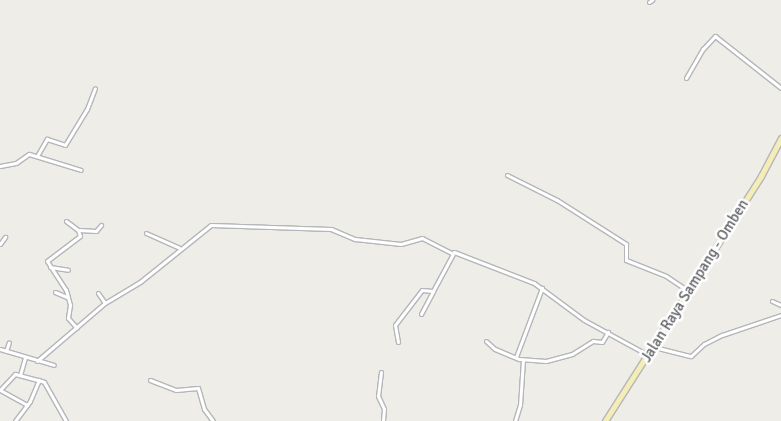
<!DOCTYPE html>
<html>
<head>
<meta charset="utf-8">
<style>
	body { margin:0 }
	#map { position:relative; width:781px; height:421px; overflow:hidden; background:#efede7; font-family:Signika,sans-serif }
	div>[style] { position:absolute }
	[style*='--x'] { left:calc(var(--x)*1px); top:calc(var(--y)*1px); width:calc(var(--w)*1px); rotate:calc(var(--a)*1deg) }
	.roads { filter:drop-shadow(1px 0 #b4b6ba) drop-shadow(-1px 0 #b4b6ba) drop-shadow(0 1px #b4b6ba) drop-shadow(0 -1px #b4b6ba) }
	.minor>* { height:3px; margin:-1.5px; padding:0 1.5px; transform-origin:1.5px; border-radius:1.5px; background:#fff }
	.primary>* { height:5px; margin:-2.5px; padding:0 2.5px; transform-origin:2.5px; border-radius:2.5px; background:#f5edb6 }
	span { translate:-50% -50%; white-space:nowrap; text-align:center; line-height:1.15; -webkit-text-stroke:5px #fff; paint-order:stroke }
	.street-label { font-size:15px; color:#5f6165 }
</style>
</head>
<body>
<div id="map">
	<div class="roads">
		<div class="minor">
			<i style="--x:649;--y:2;--w:4;--a:-34"></i>
			<i style="--x:686;--y:78;--w:34;--a:-60"></i>
			<i style="--x:703;--y:49;--w:18;--a:-47"></i>
			<i style="--x:715;--y:36;--w:84;--a:38.2"></i>
			<i style="--x:37;--y:156;--w:20;--a:-60"></i>
			<i style="--x:47;--y:139;--w:19;--a:18"></i>
			<i style="--x:65;--y:145;--w:42;--a:-58.6"></i>
			<i style="--x:87;--y:109;--w:22;--a:-69"></i>
			<i style="--x:0;--y:166;--w:16;--a:-11"></i>
			<i style="--x:16;--y:163;--w:16;--a:-35"></i>
			<i style="--x:29;--y:154;--w:54;--a:17.1"></i>
			<i style="--x:507;--y:175;--w:56;--a:26.6"></i>
			<i style="--x:557;--y:200;--w:82;--a:32.5"></i>
			<i style="--x:626;--y:244;--w:16;--a:90"></i>
			<i style="--x:626;--y:260;--w:43;--a:21.8"></i>
			<i style="--x:666;--y:276;--w:27;--a:34"></i>
			<i style="--x:66;--y:221;--w:15;--a:37"></i>
			<i style="--x:78;--y:230;--w:6;--a:72"></i>
			<i style="--x:80;--y:236;--w:41;--a:142.9"></i>
			<i style="--x:47;--y:261;--w:35;--a:57"></i>
			<i style="--x:66;--y:290;--w:16;--a:75"></i>
			<i style="--x:70;--y:305;--w:13;--a:99"></i>
			<i style="--x:68;--y:318;--w:13;--a:48"></i>
			<i style="--x:79;--y:230;--w:17;--a:3"></i>
			<i style="--x:96;--y:231;--w:8;--a:-50"></i>
			<i style="--x:146;--y:233;--w:36;--a:24"></i>
			<i style="--x:0;--y:244;--w:9;--a:-54"></i>
			<i style="--x:50;--y:267;--w:18;--a:9"></i>
			<i style="--x:55;--y:292;--w:13;--a:23"></i>
			<i style="--x:98;--y:293;--w:12;--a:55"></i>
			<i style="--x:772;--y:301;--w:10;--a:24"></i>
			<i style="--x:421;--y:314;--w:26;--a:-62"></i>
			<i style="--x:486;--y:341;--w:12;--a:42"></i>
			<i style="--x:495;--y:349;--w:26;--a:23"></i>
			<i style="--x:519;--y:359;--w:27;--a:4"></i>
			<i style="--x:546;--y:361;--w:27;--a:-15"></i>
			<i style="--x:572;--y:354;--w:25;--a:-32"></i>
			<i style="--x:593;--y:341;--w:9;--a:6"></i>
			<i style="--x:602;--y:342;--w:12;--a:-59"></i>
			<i style="--x:398;--y:342;--w:17;--a:-100"></i>
			<i style="--x:395;--y:325;--w:44;--a:-52.4"></i>
			<i style="--x:422;--y:290;--w:11;--a:5"></i>
			<i style="--x:433;--y:291;--w:44;--a:-61.7"></i>
			<i style="--x:454;--y:252;--w:86;--a:21.2"></i>
			<i style="--x:534;--y:283;--w:62;--a:36.5"></i>
			<i style="--x:584;--y:320;--w:73;--a:28.7"></i>
			<i style="--x:654;--y:347;--w:38;--a:14"></i>
			<i style="--x:691;--y:356;--w:18;--a:-43"></i>
			<i style="--x:704;--y:344;--w:20;--a:-27"></i>
			<i style="--x:722;--y:335;--w:62;--a:-18.7"></i>
			<i style="--x:0;--y:349;--w:56;--a:16.5"></i>
			<i style="--x:6;--y:351;--w:9;--a:-72"></i>
			<i style="--x:516;--y:357;--w:74;--a:-69.4"></i>
			<i style="--x:37;--y:361;--w:89;--a:-40.5"></i>
			<i style="--x:105;--y:303;--w:41;--a:-31"></i>
			<i style="--x:140;--y:282;--w:91;--a:-38.8"></i>
			<i style="--x:211;--y:225;--w:120;--a:1.9"></i>
			<i style="--x:331;--y:229;--w:26;--a:23"></i>
			<i style="--x:355;--y:239;--w:46;--a:6.2"></i>
			<i style="--x:401;--y:244;--w:22;--a:-16"></i>
			<i style="--x:422;--y:238;--w:33;--a:27"></i>
			<i style="--x:381;--y:372;--w:24;--a:97"></i>
			<i style="--x:378;--y:396;--w:14;--a:65"></i>
			<i style="--x:384;--y:409;--w:12;--a:95"></i>
			<i style="--x:20;--y:375;--w:19;--a:-74"></i>
			<i style="--x:150;--y:380;--w:28;--a:21"></i>
			<i style="--x:176;--y:390;--w:22;--a:-5"></i>
			<i style="--x:198;--y:388;--w:22;--a:74"></i>
			<i style="--x:204;--y:409;--w:15;--a:53"></i>
			<i style="--x:0;--y:390;--w:22;--a:-47"></i>
			<i style="--x:15;--y:374;--w:30;--a:15"></i>
			<i style="--x:44;--y:382;--w:45;--a:60.6"></i>
			<i style="--x:0;--y:390;--w:31;--a:29"></i>
			<i style="--x:15;--y:421;--w:25;--a:-53"></i>
			<i style="--x:30;--y:401;--w:23;--a:-67"></i>
			<i style="--x:515;--y:421;--w:17;--a:-73"></i>
			<i style="--x:520;--y:405;--w:45;--a:-86.2"></i>
		</div>
		<div class="primary">
			<i style="--x:605;--y:421;--w:290;--a:-57.5"></i>
			<i style="--x:761;--y:176;--w:43;--a:-62.2"></i>
		</div>
	</div>
	<div class="street-label">
		<span style="left:695px;top:281px;rotate:-58deg">Jalan Raya Sampang - Omben</span>
	</div>
</div>
</body>
</html>
